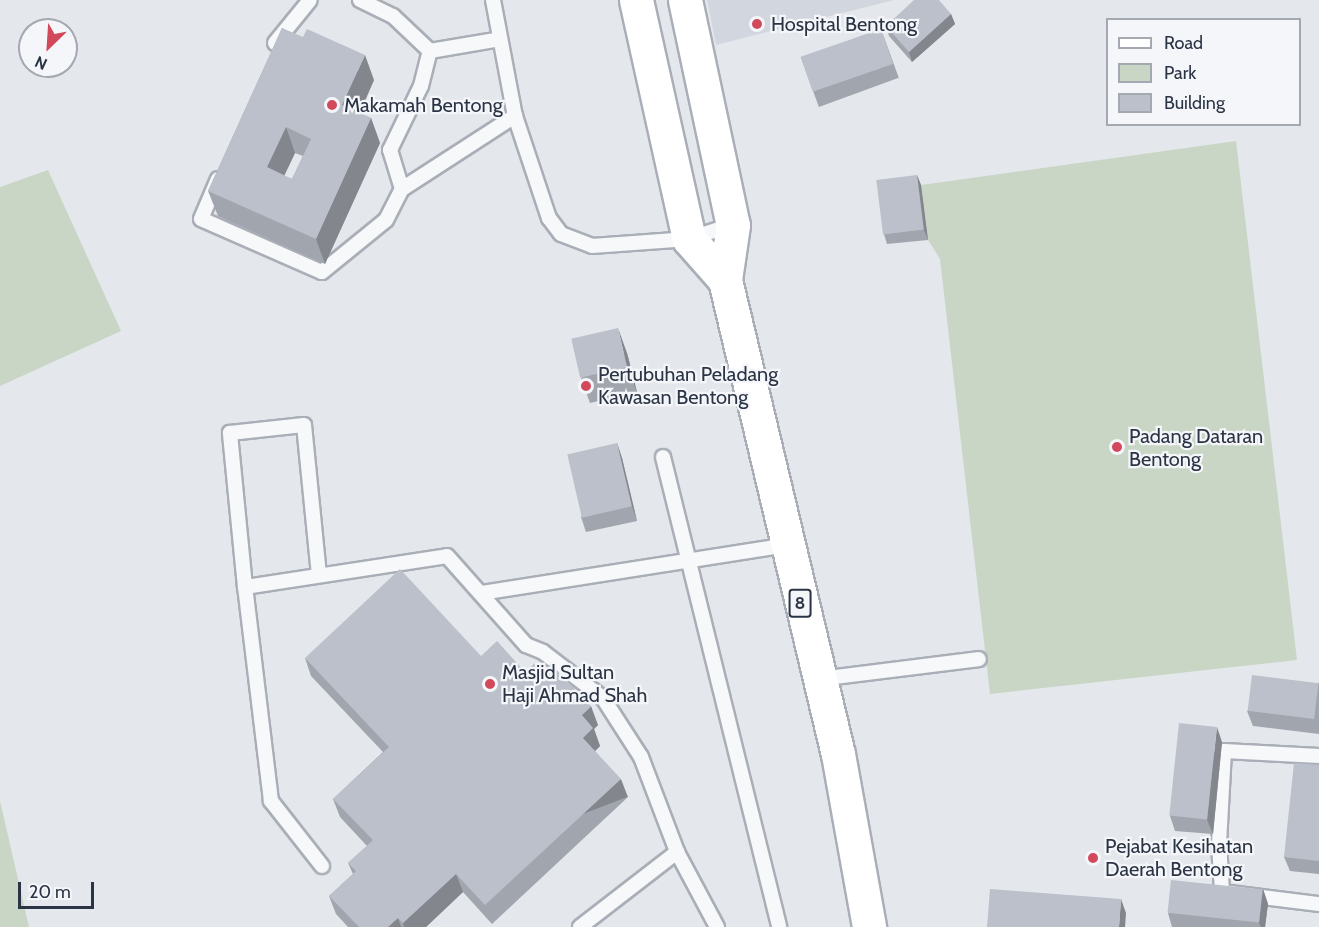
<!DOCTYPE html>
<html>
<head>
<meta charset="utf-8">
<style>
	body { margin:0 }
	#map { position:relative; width:1319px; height:927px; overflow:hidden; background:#e4e7ec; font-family:Cabin,sans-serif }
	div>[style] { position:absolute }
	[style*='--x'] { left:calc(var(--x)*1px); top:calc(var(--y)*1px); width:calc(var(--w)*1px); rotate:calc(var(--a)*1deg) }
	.built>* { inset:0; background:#d2d6de }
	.green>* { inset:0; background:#c9d6c5 }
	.roads { filter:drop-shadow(2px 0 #a9aeb7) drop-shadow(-2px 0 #a9aeb7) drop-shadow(0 2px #a9aeb7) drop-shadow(0 -2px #a9aeb7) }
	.service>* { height:14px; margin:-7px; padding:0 7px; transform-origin:7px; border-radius:7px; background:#f7f8fa }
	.primary>* { height:33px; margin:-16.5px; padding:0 16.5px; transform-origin:16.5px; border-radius:16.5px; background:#fff }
	.wall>* { inset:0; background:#a1a5ae; transform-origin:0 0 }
	.shaded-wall>* { inset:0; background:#83868d; transform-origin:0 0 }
	.building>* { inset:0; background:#bbc0ca; transform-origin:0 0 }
	.dots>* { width:16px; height:16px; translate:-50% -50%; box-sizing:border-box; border:3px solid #f4f6f9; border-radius:50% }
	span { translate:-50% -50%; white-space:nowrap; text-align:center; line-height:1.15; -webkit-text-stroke:4.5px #f4f6f9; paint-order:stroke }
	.shield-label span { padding:2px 4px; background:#f4f6f9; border:2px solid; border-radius:4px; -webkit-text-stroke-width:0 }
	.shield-label { font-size:18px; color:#2b3445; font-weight:700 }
	.poi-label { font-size:20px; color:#2b3445 }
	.left { translate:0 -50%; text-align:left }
	.legend { position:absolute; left:1106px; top:18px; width:195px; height:108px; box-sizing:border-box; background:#f4f6f9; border:2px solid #a4a8b1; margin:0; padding:8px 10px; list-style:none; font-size:18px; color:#2b3445 }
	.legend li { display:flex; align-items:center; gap:12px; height:30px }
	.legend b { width:30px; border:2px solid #a4a8b1 }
	.north { position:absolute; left:18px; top:18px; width:60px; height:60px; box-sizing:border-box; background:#f4f6f9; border:2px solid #a4a8b1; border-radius:50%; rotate:205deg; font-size:16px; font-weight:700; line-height:24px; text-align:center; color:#2b3445 }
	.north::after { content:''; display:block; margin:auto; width:21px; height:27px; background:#d1495b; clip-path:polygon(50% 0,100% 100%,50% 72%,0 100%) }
	.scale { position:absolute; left:18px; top:882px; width:76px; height:27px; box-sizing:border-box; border:3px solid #2b3445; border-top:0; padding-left:8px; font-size:18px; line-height:21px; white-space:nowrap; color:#2b3445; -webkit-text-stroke:4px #f4f6f9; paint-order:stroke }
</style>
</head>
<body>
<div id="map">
	<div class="built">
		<i style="clip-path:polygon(707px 0,894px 0,716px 45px)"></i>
	</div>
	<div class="green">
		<i style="clip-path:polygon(1236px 141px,1297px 660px,990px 694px,940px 259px,928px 240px,921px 185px)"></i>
		<i style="clip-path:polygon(48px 170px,121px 331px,0 386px,0 187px)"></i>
		<i style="clip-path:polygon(0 801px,29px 927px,0 927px)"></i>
	</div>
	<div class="roads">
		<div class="service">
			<i style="--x:360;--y:0;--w:37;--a:26"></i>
			<i style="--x:393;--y:16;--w:51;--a:43.4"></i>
			<i style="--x:430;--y:51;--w:71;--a:-9.7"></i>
			<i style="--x:493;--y:0;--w:118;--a:79.3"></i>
			<i style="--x:515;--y:116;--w:108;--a:71.6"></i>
			<i style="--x:549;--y:218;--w:20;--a:53"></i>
			<i style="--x:561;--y:234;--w:33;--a:21"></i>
			<i style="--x:592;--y:246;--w:97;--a:-4.1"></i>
			<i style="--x:689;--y:239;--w:44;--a:-18.4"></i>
			<i style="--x:275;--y:43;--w:55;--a:-50.9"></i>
			<i style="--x:218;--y:179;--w:43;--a:113"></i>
			<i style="--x:201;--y:219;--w:132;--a:23.7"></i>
			<i style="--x:322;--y:272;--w:82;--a:-39.1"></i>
			<i style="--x:386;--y:220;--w:35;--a:-63"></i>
			<i style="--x:402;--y:189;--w:135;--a:-32.9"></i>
			<i style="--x:402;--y:189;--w:41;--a:-107.1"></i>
			<i style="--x:390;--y:150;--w:71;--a:-64.2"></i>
			<i style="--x:421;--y:86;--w:36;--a:-76"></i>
			<i style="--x:663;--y:457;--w:484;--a:76.1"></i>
			<i style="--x:245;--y:587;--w:155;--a:-95.6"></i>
			<i style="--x:230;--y:433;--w:74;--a:-6.2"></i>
			<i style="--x:304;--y:425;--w:150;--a:84.3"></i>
			<i style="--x:481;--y:593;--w:309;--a:-8.9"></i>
			<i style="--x:819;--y:679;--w:161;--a:-7.1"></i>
			<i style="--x:1319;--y:756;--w:95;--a:-177"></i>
			<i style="--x:1224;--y:751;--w:93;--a:93.1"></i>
			<i style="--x:1219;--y:844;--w:48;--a:86.4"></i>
			<i style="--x:1222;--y:892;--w:98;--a:7.1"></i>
			<i style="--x:322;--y:866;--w:83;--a:-128.1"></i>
			<i style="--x:271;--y:801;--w:216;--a:-96.9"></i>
			<i style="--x:245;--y:587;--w:204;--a:-8.7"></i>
			<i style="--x:447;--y:556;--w:119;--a:48.4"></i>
			<i style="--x:526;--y:645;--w:18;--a:22"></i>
			<i style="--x:543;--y:652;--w:76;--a:37.5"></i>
			<i style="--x:603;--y:698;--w:70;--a:57.2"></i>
			<i style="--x:641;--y:757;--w:102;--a:69.2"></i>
			<i style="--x:677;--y:852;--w:85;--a:61.9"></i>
			<i style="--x:580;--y:927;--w:123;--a:-37.7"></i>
		</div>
		<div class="primary">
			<i style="--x:636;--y:0;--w:245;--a:77.5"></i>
			<i style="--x:689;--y:239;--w:55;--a:48.7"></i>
			<i style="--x:685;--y:0;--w:230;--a:78"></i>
			<i style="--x:733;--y:225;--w:56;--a:98.3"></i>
			<i style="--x:725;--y:280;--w:487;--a:76.6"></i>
			<i style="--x:838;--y:754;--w:176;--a:79.8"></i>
		</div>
	</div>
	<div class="wall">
		<i style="clip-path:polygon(951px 14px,955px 24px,912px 62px,889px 36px,886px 26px)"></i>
		<i style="clip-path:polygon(evenodd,282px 28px,374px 80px,359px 113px,371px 118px,380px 143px,325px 264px,218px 216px,208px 191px,282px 28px,295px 153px,303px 156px,292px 179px,284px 176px,295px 153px)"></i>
		<i style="left:881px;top:29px;width:52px;height:85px;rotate:70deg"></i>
		<i style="clip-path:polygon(917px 175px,921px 185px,928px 240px,887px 244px,884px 234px)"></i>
		<i style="clip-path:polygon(627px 353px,637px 392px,590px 403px,581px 378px)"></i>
		<i style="clip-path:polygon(617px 443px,622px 458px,637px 521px,586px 532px,581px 517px)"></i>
		<i style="clip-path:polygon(481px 656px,525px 672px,543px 672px,598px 725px,594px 729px,600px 746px,595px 751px,628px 797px,492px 924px,463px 892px,426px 927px,348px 927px,336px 914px,329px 896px,353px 874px,348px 863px,367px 846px,340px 817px,333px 799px,383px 752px,311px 676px,305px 658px)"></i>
		<i style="clip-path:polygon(1319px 683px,1319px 734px,1253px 726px,1247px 711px)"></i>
		<i style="clip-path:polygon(1222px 742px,1213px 834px,1175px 831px,1170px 816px)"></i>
		<i style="clip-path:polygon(1319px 765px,1319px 874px,1290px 871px,1284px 857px)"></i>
		<i style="clip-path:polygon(1263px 889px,1268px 904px,1265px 927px,1172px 927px,1168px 913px)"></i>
	</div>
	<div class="shaded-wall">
		<i style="clip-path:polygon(951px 14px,955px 24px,912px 62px,909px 52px)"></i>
		<i style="clip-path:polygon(365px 55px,374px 80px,352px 131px,342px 105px)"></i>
		<i style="clip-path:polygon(371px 118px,380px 143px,325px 264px,316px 239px)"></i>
		<i style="clip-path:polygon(286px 127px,295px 153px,276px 193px,267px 167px)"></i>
		<i style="clip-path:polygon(917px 175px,921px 185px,928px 240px,924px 230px)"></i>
		<i style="clip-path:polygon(618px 328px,627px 353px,637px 392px,627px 367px)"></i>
		<i style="clip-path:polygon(617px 443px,622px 458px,637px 521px,632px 506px)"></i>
		<i style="clip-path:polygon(591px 706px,598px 725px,594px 729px,600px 746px,590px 756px,583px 738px,582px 715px)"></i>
		<i style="clip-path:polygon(1217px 727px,1222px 742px,1213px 834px,1207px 820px)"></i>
		<i style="left:621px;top:779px;width:19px;height:185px;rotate:69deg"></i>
		<i style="clip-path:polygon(456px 874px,463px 892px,426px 927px,404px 927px,403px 923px)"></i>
		<i style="clip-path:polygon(1263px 889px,1268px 904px,1265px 927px,1261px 927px,1259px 923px)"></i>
		<i style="clip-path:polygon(1121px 899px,1126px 913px,1125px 927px,1119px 927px)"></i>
		<i style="clip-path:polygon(398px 918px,401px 927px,388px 927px)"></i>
	</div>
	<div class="building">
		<i style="clip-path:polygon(914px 0,939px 0,951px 14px,909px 52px,886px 26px)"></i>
		<i style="clip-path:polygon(evenodd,282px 28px,303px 37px,307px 29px,365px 55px,342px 105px,371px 118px,316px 239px,208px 191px,282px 28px,286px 127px,311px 139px,292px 179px,267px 167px,286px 127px)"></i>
		<i style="left:881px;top:29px;width:37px;height:85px;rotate:71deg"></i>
		<i style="left:917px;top:175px;width:55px;height:41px;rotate:83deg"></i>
		<i style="left:618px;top:328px;width:40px;height:48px;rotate:77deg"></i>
		<i style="left:617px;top:443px;width:65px;height:51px;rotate:77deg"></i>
		<i style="clip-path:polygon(400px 569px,481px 656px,497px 641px,525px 672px,535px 663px,543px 672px,551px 664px,591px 706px,582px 715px,593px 728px,583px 738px,621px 779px,485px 905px,456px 874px,403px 923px,398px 918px,388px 927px,359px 927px,329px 896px,356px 871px,348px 863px,373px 840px,333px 799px,389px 747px,305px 658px)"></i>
		<i style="left:1252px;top:675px;width:67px;height:36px;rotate:7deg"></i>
		<i style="left:1179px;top:723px;width:38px;height:93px;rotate:6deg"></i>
		<i style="clip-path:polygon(1294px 763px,1319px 765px,1319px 861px,1284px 857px)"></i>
		<i style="left:1171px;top:880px;width:92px;height:33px;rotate:6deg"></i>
		<i style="clip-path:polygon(990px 889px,1121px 899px,1119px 927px,987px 927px)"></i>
	</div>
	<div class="dots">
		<i style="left:757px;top:24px;background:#d1495b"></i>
		<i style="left:332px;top:105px;background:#d1495b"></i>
		<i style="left:586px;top:386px;background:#d1495b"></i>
		<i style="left:1117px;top:447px;background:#d1495b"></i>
		<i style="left:490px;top:684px;background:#d1495b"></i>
		<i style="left:1093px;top:858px;background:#d1495b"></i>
	</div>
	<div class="shield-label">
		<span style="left:800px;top:603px">8</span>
	</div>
	<div class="poi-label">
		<span class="left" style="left:771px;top:24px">Hospital Bentong</span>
		<span class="left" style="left:344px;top:105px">Makamah Bentong</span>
		<span class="left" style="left:598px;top:386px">Pertubuhan Peladang<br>Kawasan Bentong</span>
		<span class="left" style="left:1129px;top:448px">Padang Dataran<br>Bentong</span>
		<span class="left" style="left:502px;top:684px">Masjid Sultan<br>Haji Ahmad Shah</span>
		<span class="left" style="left:1105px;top:858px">Pejabat Kesihatan<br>Daerah Bentong</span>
	</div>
	<ul class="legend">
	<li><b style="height:8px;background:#fff"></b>Road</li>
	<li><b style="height:16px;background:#c9d6c5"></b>Park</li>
	<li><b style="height:16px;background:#bbc0ca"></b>Building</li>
	</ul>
	<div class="north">N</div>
	<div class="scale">20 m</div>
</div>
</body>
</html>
